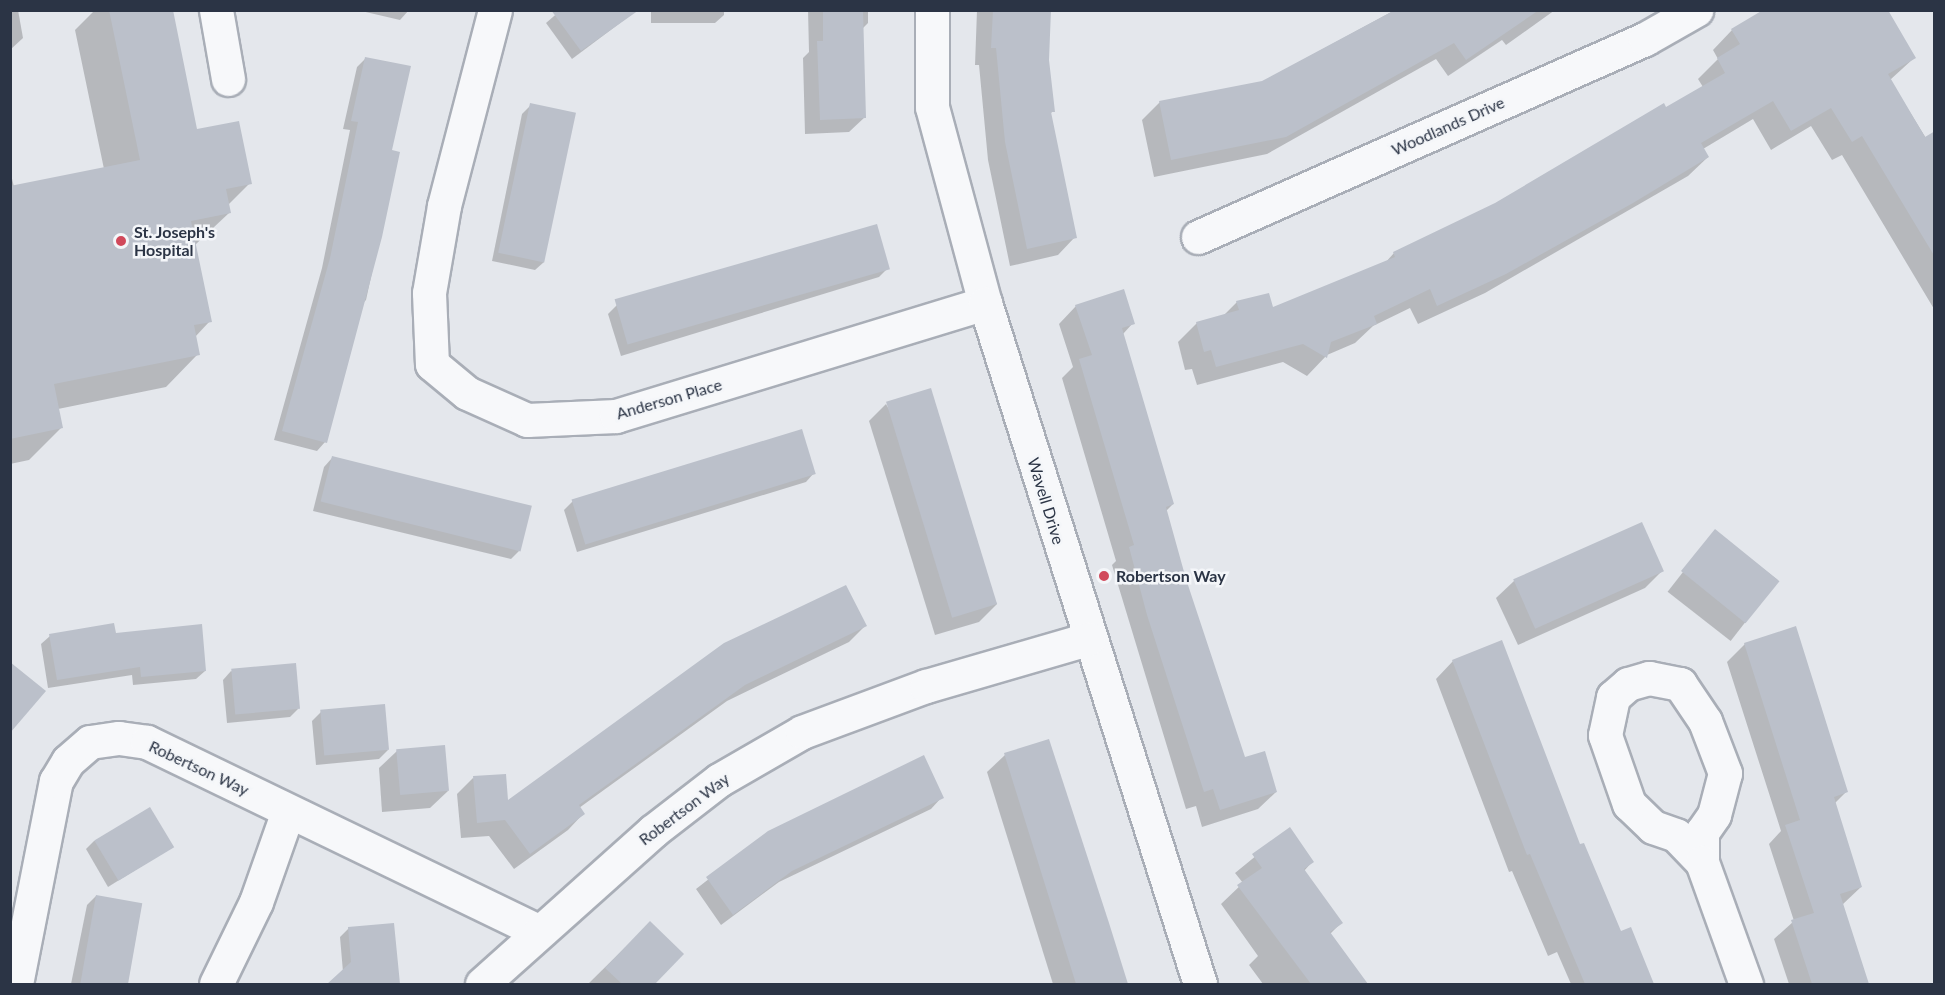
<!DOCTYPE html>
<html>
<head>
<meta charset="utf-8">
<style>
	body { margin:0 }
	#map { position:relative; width:1945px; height:995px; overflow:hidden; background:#e4e7ec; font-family:Lato,sans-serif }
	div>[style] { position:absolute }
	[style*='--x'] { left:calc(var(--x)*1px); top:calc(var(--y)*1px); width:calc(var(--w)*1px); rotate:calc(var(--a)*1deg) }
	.shadow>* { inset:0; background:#0003; transform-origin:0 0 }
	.building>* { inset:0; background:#bbc0ca; transform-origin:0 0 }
	.roads { filter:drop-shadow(2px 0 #a9aeb7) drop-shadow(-2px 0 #a9aeb7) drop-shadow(0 2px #a9aeb7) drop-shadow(0 -2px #a9aeb7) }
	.minor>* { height:33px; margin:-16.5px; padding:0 16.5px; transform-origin:16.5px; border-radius:16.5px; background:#f7f8fa }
	.dots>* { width:16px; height:16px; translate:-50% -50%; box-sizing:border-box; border:3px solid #f4f6f9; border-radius:50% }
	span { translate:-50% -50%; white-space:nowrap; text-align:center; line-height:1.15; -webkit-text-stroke:5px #f4f6f9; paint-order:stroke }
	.street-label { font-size:16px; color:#2b3445 }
	.poi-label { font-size:16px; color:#2b3445; font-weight:700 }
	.left { translate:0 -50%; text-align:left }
	.frame { position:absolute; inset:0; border:12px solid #2b3445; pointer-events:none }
</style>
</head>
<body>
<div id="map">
	<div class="shadow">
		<i style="clip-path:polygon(10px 10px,18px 10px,23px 38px,10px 50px)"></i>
		<i style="clip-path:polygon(95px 10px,171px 10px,196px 131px,250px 183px,228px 205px,229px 213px,195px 245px,210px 321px,195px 337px,198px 354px,166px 387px,58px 409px,61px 428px,29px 460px,10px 464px,10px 170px,14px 187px,104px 169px,75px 30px)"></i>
		<i style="clip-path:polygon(357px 10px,409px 10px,400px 20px)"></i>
		<i style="clip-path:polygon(561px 10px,632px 14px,572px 59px,546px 23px)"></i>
		<i style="clip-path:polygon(651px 10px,724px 10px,724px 15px,715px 23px,651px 23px)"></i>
		<i style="clip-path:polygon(808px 10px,868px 10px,868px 23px,862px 29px,865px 117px,849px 132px,805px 134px,803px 58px,809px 52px)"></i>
		<i style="clip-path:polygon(977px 10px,1048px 10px,1047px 60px,1053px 111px,1050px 114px,1075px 237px,1058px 255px,1010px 266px,988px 160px,979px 65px,975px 65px)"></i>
		<i style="clip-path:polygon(1395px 10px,1407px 10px,1415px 25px,1437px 10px,1555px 10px,1506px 45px,1502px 40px,1448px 76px,1436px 59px,1267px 154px,1154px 177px,1142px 120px,1160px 102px,1262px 82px)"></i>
		<i style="clip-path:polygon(1732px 30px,1914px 58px,1890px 80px,1934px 151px,1934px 309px,1842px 155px,1832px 160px,1811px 126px,1771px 150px,1753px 119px,1703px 149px,1708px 157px,1688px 176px,1485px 293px,1418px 324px,1410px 308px,1373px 326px,1355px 343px,1327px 355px,1307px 376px,1283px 362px,1197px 385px,1192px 369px,1185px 370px,1178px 342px,1197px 323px,1223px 316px,1237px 302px,1272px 309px,1385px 263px,1394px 253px,1495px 204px,1703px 87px,1698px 79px,1718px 59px,1713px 50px)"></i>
		<i style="clip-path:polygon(366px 58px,390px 151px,398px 153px,366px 300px,359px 307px,325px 442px,317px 451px,274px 440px,322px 268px,350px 130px,343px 129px,357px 67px)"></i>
		<i style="clip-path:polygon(531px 105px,544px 262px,535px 270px,492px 261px,522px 114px)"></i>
		<i style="clip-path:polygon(888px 268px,879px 277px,621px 356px,608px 314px,617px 305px)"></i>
		<i style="clip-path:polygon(1076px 306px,1133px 323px,1123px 334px,1173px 504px,1166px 511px,1184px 579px,1244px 759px,1276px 792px,1258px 809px,1202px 827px,1196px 806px,1186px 809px,1112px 565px,1116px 561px,1062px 378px,1073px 367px,1059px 324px)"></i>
		<i style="clip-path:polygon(886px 404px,997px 604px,979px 622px,935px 635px,869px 421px)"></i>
		<i style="clip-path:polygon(332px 458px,520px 550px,511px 559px,313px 511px,324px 467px)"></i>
		<i style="clip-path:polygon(814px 473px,806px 482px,577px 552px,564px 510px,573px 501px)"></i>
		<i style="left:1715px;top:531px;width:80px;height:77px;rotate:38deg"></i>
		<i style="clip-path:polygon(1663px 570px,1645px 588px,1518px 645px,1496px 598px,1514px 581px)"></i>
		<i style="clip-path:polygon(865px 626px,849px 642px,727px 701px,579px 808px,583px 814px,568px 830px,514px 869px,489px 836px,461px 838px,457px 794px,473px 778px,507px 803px,725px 644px)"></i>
		<i style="clip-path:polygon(114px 635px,205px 671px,196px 679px,133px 685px,132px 675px,48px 688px,41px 644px,50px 636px)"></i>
		<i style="clip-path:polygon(1745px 644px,1846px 792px,1834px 804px,1861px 887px,1842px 905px,1864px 984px,1789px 984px,1774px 939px,1794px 921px,1769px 844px,1781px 831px,1727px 662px)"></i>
		<i style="clip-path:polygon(1453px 661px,1620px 933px,1630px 929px,1652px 984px,1571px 984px,1557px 952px,1548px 956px,1512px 871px,1509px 872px,1436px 679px)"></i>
		<i style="clip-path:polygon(231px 671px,298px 709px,290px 717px,227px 723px,223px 680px)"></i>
		<i style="clip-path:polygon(321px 712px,388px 750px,379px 759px,316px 765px,312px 721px)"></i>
		<i style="clip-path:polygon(1048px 741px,1126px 984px,1053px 984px,987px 772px,1005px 755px)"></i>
		<i style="clip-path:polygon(397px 751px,448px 791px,430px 808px,382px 812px,379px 768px)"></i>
		<i style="clip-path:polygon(942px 797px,931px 809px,779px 882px,721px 925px,696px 889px,769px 832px)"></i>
		<i style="clip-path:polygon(1289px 829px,1312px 862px,1304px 871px,1341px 923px,1330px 934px,1367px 984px,1263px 984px,1249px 965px,1258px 956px,1221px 904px,1243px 883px,1235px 873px)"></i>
		<i style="clip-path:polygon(94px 841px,172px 847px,108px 887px,86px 849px)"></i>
		<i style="clip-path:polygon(96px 896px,125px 970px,122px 984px,71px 984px,87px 905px)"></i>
		<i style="clip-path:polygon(650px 923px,682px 954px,651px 984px,588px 984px)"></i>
		<i style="clip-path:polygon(393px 925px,399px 984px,329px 984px,343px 972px,340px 937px,349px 928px)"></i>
	</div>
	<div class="building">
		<i style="clip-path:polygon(109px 10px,173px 10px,197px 129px,239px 121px,252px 184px,226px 189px,231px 213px,191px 221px,212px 322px,194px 325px,200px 355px,54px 384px,63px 428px,10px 439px,10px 186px,140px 160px)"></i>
		<i style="clip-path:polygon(551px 10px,639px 10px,581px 51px)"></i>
		<i style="clip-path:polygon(823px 10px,863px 10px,866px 118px,820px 120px,817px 41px,823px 41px)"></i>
		<i style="clip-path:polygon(993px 10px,1051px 10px,1049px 60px,1055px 112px,1051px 112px,1077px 238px,1027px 249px,1005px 142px,996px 48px,991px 48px)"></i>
		<i style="clip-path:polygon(1539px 10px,1466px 60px,1454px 43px,1286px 137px,1171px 160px,1159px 101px,1262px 81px,1393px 11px)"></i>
		<i style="clip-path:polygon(1763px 10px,1888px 10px,1916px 58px,1888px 74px,1925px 137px,1935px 131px,1935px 257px,1862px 136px,1852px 142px,1831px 108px,1791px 131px,1773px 101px,1701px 143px,1709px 157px,1633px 203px,1506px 274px,1437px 306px,1430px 289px,1374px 316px,1377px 324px,1331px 342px,1327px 358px,1303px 344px,1216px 367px,1211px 350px,1204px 352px,1196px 322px,1239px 310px,1236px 301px,1269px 293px,1273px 307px,1395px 257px,1393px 252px,1495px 203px,1664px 103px,1666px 107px,1725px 73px,1717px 58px,1740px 44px,1731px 29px)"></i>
		<i style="clip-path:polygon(365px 57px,411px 66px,392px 150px,400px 152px,382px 237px,327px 443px,282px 431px,330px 258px,358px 122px,351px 121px)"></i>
		<i style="left:530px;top:103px;width:47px;height:153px;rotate:12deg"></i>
		<i style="left:877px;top:224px;width:47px;height:273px;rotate:74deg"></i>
		<i style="clip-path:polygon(1124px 289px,1135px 324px,1122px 328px,1174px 504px,1166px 507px,1186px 579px,1245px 757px,1265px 751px,1277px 792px,1220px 810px,1213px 789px,1204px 792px,1147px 615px,1129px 547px,1134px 545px,1079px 359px,1092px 355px,1075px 305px)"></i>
		<i style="left:931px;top:388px;width:226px;height:47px;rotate:73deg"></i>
		<i style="left:802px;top:429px;width:47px;height:241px;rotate:73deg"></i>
		<i style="left:332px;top:456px;width:206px;height:47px;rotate:14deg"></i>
		<i style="left:1642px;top:522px;width:54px;height:141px;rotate:66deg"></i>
		<i style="left:1715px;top:529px;width:83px;height:54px;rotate:39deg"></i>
		<i style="clip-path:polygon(846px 585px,867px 626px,745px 685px,579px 805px,585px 814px,530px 854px,505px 820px,477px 823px,473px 776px,506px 774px,508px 800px,724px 643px)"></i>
		<i style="clip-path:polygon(114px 623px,116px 633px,202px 624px,206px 671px,141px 677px,140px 667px,57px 680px,49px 634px)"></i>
		<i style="clip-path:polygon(1796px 626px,1848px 792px,1834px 797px,1862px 887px,1840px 894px,1869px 984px,1812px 984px,1791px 920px,1814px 913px,1785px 825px,1800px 820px,1744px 643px)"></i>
		<i style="clip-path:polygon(1502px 640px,1580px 844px,1584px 843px,1621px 931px,1631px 927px,1654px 984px,1585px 984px,1530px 854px,1527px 855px,1452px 660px)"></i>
		<i style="clip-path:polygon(10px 662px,46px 691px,10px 733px)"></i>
		<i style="left:296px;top:663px;width:46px;height:65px;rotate:85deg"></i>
		<i style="left:385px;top:704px;width:46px;height:65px;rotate:85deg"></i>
		<i style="clip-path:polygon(1049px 739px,1109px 923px,1128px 984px,1076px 984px,1004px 753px)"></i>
		<i style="left:445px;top:745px;width:46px;height:49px;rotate:85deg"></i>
		<i style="clip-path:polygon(924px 755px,944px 798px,792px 871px,733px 915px,706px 877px,768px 831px)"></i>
		<i style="left:150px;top:807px;width:47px;height:65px;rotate:59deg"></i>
		<i style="clip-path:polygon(1290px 827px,1314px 862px,1304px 869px,1343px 923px,1330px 932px,1368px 984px,1311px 984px,1237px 885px,1262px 868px,1252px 854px)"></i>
		<i style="left:96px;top:895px;width:47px;height:91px;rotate:10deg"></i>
		<i style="clip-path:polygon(650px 921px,684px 954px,655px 984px,622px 984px,605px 968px)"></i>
		<i style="clip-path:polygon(394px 923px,400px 984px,327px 984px,351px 962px,348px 927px)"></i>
	</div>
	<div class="roads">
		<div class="minor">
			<i style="--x:216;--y:10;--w:70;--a:80.1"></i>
			<i style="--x:495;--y:10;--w:203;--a:104.6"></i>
			<i style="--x:444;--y:206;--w:88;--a:99.8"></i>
			<i style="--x:429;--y:293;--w:71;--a:87.6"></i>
			<i style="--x:432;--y:364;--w:45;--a:39.6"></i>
			<i style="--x:467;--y:393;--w:66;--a:24.2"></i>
			<i style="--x:527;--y:420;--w:89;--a:-2.6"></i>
			<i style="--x:616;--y:416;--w:386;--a:-17"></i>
			<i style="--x:932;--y:10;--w:97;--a:90"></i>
			<i style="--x:932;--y:107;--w:203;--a:74.9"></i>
			<i style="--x:985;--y:303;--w:714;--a:72.48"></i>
			<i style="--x:1198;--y:237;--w:489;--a:-23.9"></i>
			<i style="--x:1645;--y:39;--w:59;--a:-29.6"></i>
			<i style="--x:1702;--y:862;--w:37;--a:-134"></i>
			<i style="--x:1676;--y:835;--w:24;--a:-161"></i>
			<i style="--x:1653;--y:827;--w:33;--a:-136"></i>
			<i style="--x:1629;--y:804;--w:73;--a:-109.2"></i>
			<i style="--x:1605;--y:735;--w:39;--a:-78"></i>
			<i style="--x:1613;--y:697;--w:20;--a:-41"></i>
			<i style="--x:1628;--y:684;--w:22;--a:-16"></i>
			<i style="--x:1649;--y:678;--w:32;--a:11"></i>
			<i style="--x:1680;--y:684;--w:45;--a:56"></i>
			<i style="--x:1705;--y:721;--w:56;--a:69"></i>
			<i style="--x:1725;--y:773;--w:43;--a:104.7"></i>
			<i style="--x:1714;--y:815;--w:21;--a:125"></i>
			<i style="--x:1702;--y:832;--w:30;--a:90"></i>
			<i style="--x:1702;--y:862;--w:130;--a:70.2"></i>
			<i style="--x:16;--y:984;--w:207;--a:-78.9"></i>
			<i style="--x:56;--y:781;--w:23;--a:-59"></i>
			<i style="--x:68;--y:761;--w:29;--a:-41"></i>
			<i style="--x:90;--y:742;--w:29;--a:-8"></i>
			<i style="--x:119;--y:738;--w:28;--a:8"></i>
			<i style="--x:147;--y:742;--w:434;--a:25.8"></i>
			<i style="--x:216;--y:984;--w:91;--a:-64"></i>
			<i style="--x:256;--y:902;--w:96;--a:-70.6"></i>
			<i style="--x:482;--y:984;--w:229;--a:-41.8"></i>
			<i style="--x:653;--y:831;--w:83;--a:-37.7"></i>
			<i style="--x:719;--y:780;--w:96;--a:-30"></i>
			<i style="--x:802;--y:732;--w:132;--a:-20.4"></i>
			<i style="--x:926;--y:686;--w:169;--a:-16.2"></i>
		</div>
	</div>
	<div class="dots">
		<i style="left:121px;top:241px;background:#d1495b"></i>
		<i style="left:1104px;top:576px;background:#d1495b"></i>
	</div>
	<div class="street-label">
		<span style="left:1448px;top:126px;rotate:-24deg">Woodlands Drive</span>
		<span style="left:669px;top:399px;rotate:-16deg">Anderson Place</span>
		<span style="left:1046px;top:501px;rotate:73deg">Wavell Drive</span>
		<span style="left:199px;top:768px;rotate:25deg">Robertson Way</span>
		<span style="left:684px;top:809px;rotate:-37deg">Robertson Way</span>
	</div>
	<div class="poi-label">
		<span class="left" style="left:134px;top:241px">St. Joseph's<br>Hospital</span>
		<span class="left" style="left:1116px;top:576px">Robertson Way</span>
	</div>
	<div class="frame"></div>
</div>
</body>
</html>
